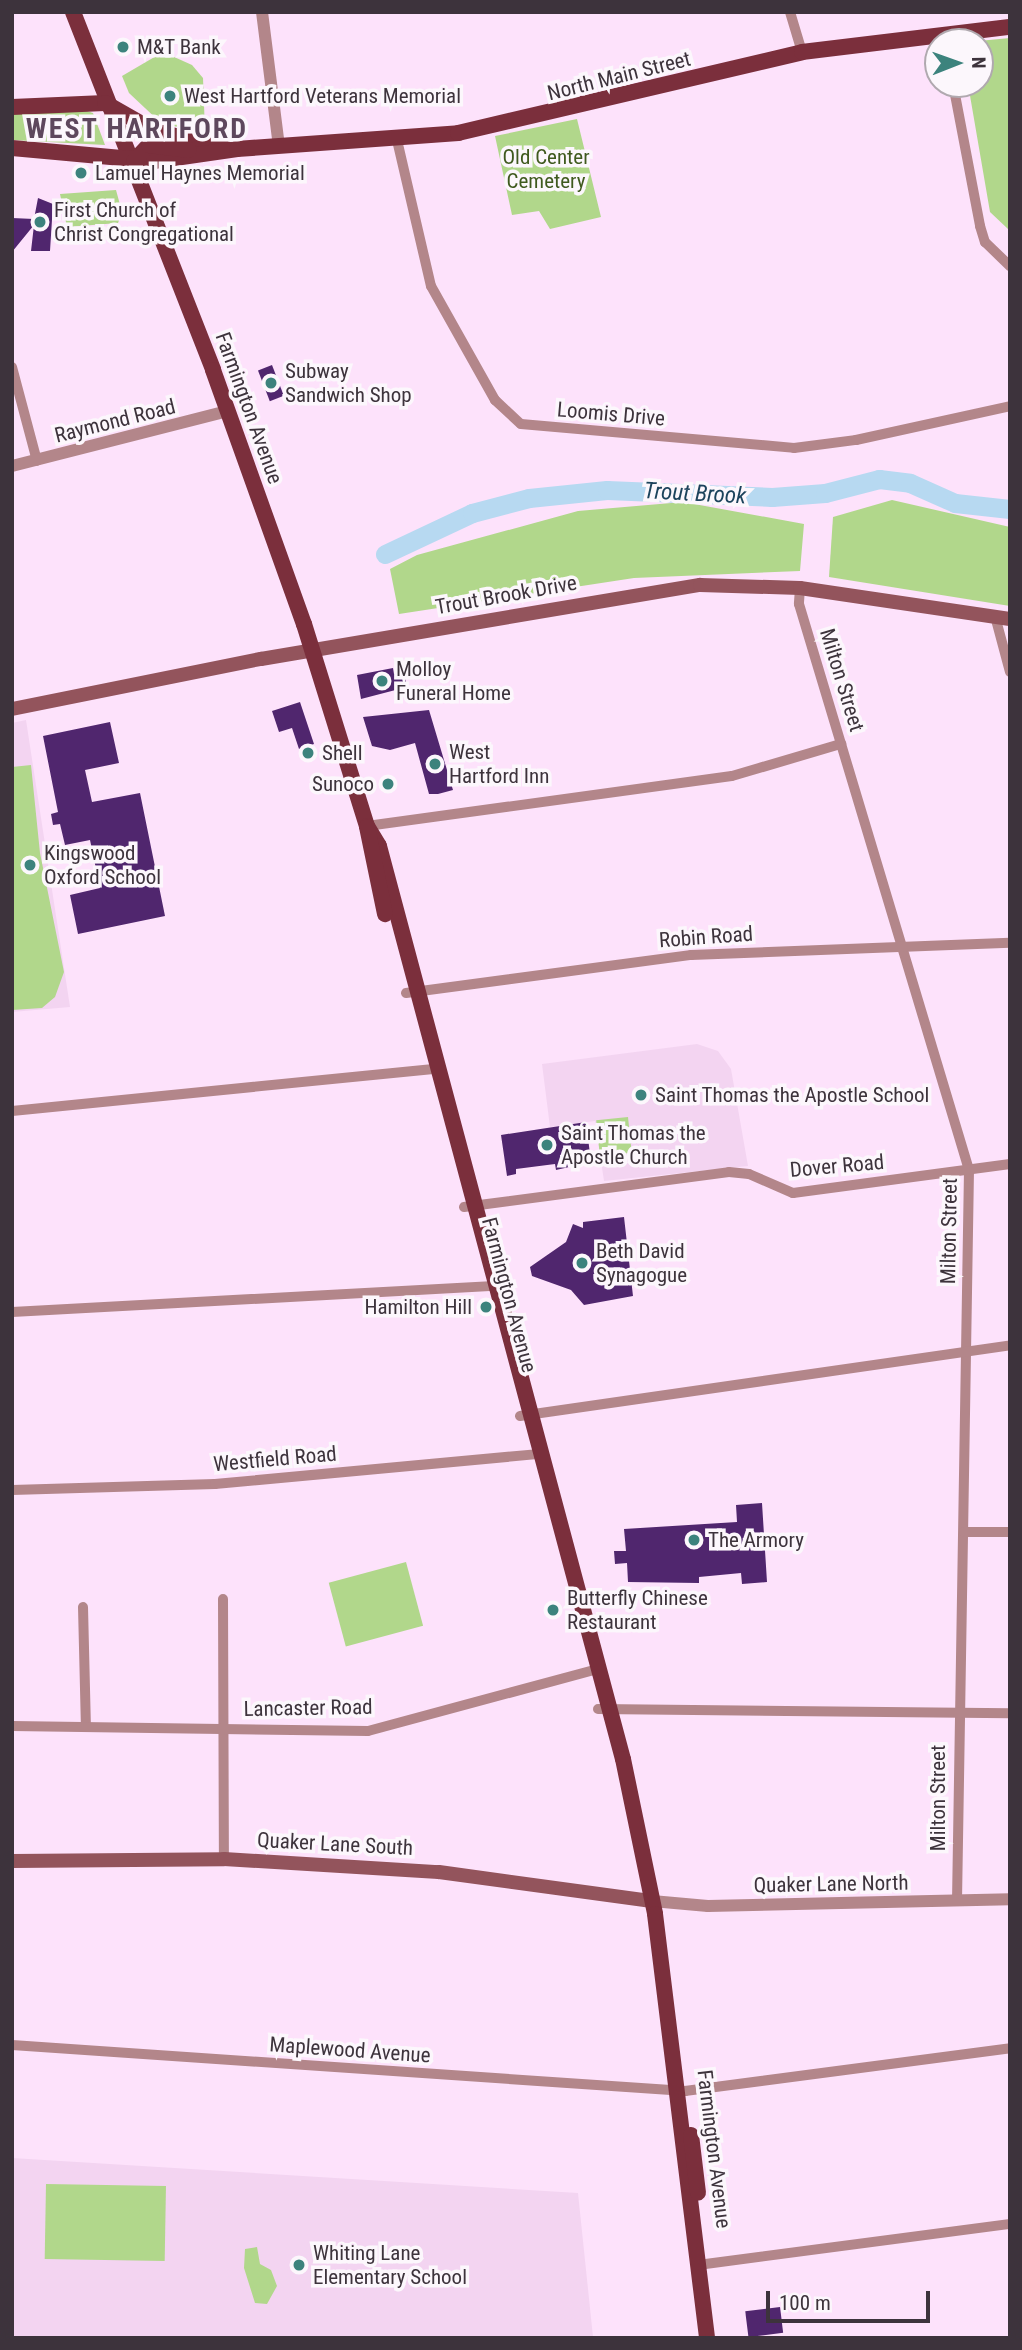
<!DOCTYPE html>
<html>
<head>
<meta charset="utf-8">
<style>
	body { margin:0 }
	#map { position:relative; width:1022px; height:2350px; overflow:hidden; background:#fde2fb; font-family:"Roboto Condensed",sans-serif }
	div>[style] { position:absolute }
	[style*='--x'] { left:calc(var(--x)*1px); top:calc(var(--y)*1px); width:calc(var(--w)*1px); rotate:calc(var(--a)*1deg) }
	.built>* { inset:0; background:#f3d4f1 }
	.green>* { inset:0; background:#b1d78b; transform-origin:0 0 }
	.river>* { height:19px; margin:-9.5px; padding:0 9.5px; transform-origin:9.5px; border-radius:9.5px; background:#b7d9f1 }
	.building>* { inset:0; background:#50266e; transform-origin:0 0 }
	.minor>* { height:10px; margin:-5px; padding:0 5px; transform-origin:5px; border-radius:5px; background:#b3868a }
	.tertiary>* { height:12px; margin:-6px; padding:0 6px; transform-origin:6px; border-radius:6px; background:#b3868a }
	.secondary>* { height:14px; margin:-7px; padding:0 7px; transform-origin:7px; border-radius:7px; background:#93545c }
	.primary>* { height:16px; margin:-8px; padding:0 8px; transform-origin:8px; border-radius:8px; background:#7b2f3c }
	.dots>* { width:19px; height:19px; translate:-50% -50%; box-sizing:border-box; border:4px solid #fcf7fc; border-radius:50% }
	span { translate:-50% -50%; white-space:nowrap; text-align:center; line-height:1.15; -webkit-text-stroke:7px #fcf7fc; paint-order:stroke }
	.poi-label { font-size:21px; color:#3d333c }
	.left { translate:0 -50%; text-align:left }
	.right { translate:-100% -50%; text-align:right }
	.street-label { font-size:21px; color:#3d333c }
	.park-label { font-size:21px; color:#3f5a1e }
	.water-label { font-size:23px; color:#1c435c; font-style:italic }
	.district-label { font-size:28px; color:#5e485d; font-weight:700; letter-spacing:2px }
	.frame { position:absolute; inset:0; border:14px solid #3d333c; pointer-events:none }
	.north { position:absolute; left:924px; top:28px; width:70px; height:70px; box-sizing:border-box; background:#fcf7fc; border:2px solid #b0a9af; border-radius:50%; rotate:89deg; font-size:19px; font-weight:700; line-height:28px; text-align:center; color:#3d333c }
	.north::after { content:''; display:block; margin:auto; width:24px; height:32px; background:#3c837d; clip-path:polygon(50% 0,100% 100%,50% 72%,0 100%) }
	.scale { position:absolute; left:766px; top:2291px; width:164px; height:32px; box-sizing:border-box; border:4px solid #3d333c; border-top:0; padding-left:9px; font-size:21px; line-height:24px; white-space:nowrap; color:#3d333c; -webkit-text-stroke:5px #fcf7fc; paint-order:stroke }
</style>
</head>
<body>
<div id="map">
	<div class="built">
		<i style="clip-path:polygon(26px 720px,70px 1007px,12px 1012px,12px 723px)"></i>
		<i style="clip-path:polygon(697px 1044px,718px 1051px,731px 1069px,748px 1166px,604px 1181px,595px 1121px,550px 1127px,542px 1064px)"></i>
		<i style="clip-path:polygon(12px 2158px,578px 2193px,593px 2337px,12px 2338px)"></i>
	</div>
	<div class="green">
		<i style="clip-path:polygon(1010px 38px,1010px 229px,1008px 229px,990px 212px,968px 84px,980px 84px,980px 42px,968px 42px)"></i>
		<i style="clip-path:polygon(163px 52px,192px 65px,203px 78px,205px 132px,162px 124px,129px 93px,122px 76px)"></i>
		<i style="clip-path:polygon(87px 111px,93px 113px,105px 145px,12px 140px,12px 113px)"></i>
		<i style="clip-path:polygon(577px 119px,601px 217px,550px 229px,539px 211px,512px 215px,495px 136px)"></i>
		<i style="clip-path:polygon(116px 190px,122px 212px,118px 223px,67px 227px,60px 194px)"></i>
		<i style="clip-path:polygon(892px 500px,1010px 527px,1010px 606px,829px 577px,833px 517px)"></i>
		<i style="clip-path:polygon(683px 502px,804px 524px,800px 571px,634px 578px,399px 614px,390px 569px,417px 555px,578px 511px)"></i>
		<i style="clip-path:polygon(31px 765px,40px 853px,64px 972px,55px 997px,42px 1008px,12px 1010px,12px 767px)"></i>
		<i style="left:628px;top:1117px;width:36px;height:32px;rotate:84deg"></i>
		<i style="left:406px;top:1562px;width:66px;height:80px;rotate:75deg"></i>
		<i style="left:46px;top:2184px;width:120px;height:75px;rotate:1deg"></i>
		<i style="clip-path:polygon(257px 2247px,260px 2264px,271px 2270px,277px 2286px,267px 2304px,255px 2303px,244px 2268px,245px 2249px)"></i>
	</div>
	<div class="river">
		<i style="--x:385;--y:554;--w:96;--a:-25.2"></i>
		<i style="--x:472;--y:513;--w:59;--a:-14.7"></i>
		<i style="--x:529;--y:498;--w:78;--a:-5.9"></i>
		<i style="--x:607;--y:490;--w:165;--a:2.4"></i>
		<i style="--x:772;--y:497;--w:53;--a:-4.3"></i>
		<i style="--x:825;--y:493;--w:56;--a:-14.5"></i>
		<i style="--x:879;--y:479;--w:31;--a:7"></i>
		<i style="--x:910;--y:483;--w:49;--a:24"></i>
		<i style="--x:955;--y:503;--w:55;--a:6.2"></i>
	</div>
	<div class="building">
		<i style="clip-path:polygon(38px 198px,53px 204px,50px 251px,31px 251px,34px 225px,12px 252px,12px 218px,34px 219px)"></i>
		<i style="left:272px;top:365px;width:33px;height:15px;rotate:69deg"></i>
		<i style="clip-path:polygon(393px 668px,394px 674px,404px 672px,407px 687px,361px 699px,357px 675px)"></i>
		<i style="clip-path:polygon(300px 702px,314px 744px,299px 749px,292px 728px,279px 732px,272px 711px)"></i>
		<i style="clip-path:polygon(429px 710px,453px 790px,438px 794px,429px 794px,415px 743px,390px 750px,372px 746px,363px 717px)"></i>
		<i style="clip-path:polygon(110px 722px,119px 763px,85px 770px,92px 802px,140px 793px,165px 916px,78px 934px,70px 895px,100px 888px,90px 840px,65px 845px,60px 824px,53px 825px,51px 814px,58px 812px,43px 736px)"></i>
		<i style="clip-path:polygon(586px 1122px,591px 1162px,556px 1170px,555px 1164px,516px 1169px,516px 1174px,507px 1176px,501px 1135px)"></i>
		<i style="clip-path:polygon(624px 1217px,633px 1296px,584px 1305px,571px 1290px,532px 1276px,530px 1267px,566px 1242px,573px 1224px,583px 1228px,583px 1222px)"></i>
		<i style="clip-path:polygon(762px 1503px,767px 1582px,742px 1584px,741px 1573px,699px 1577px,699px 1583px,628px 1582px,627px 1563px,615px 1564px,614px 1551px,626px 1551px,624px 1529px,737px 1522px,736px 1505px)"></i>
		<i style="left:780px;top:2307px;width:26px;height:35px;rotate:83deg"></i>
	</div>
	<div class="minor">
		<i style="--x:790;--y:12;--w:42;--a:73.3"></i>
		<i style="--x:953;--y:84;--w:145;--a:79.2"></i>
		<i style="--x:980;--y:226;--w:17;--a:73"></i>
		<i style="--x:985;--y:242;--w:35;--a:44"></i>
		<i style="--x:397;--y:140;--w:150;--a:76.9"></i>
		<i style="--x:431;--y:286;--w:131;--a:60.7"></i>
		<i style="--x:495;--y:400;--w:35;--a:43"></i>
		<i style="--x:521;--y:424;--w:274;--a:5"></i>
		<i style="--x:794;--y:448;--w:63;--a:-7.4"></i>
		<i style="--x:856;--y:440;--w:158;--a:-12.4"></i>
		<i style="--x:12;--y:367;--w:97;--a:75.1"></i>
		<i style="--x:800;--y:588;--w:16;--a:94"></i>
		<i style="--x:799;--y:604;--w:591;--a:73.28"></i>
		<i style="--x:969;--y:1170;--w:731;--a:90.94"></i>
		<i style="--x:995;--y:616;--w:58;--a:75"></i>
		<i style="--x:367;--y:826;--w:368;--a:-7.8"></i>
		<i style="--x:732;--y:776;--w:114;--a:-16.4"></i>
		<i style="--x:406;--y:993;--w:288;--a:-7.6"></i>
		<i style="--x:691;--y:955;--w:319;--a:-2.2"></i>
		<i style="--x:12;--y:1111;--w:426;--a:-5.7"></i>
		<i style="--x:464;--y:1207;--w:267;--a:-7.5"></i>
		<i style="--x:729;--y:1172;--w:20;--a:6"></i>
		<i style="--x:749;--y:1174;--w:48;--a:23.4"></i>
		<i style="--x:793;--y:1193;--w:219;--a:-7.6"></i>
		<i style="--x:12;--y:1312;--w:483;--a:-3.1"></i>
		<i style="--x:520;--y:1416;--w:495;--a:-8.2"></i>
		<i style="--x:12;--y:1490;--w:203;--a:-1.7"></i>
		<i style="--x:215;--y:1484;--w:326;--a:-5.3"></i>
		<i style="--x:964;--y:1532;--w:46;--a:0"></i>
		<i style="--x:223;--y:1599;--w:260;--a:89.8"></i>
		<i style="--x:83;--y:1607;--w:119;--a:88.6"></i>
		<i style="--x:598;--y:1709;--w:412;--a:0.6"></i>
		<i style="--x:12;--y:1726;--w:356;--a:0.8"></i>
		<i style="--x:368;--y:1731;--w:237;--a:-15.1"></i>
		<i style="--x:12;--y:2045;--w:675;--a:3.91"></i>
		<i style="--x:685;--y:2091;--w:328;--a:-7.5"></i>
		<i style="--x:698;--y:2265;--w:315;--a:-7.5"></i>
	</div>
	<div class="tertiary">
		<i style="--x:262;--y:12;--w:136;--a:82.8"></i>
		<i style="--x:12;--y:466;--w:222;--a:-14.3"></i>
		<i style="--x:652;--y:1901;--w:56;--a:5.1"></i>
		<i style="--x:708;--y:1906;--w:302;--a:-1.3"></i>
	</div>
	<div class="secondary">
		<i style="--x:12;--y:709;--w:254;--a:-11.4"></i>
		<i style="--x:261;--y:659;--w:445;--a:-9.6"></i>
		<i style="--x:700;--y:585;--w:100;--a:1.7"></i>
		<i style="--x:800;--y:588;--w:212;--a:8.4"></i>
		<i style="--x:12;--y:1861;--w:212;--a:-0.5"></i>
		<i style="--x:224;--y:1859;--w:215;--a:3.5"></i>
		<i style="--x:439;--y:1872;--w:215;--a:7.8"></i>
	</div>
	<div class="primary">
		<i style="--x:73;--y:12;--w:384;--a:68.6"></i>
		<i style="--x:213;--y:370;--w:270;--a:70.3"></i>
		<i style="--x:304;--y:624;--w:212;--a:72.7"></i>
		<i style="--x:367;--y:826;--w:23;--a:59"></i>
		<i style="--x:379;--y:846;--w:945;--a:75.04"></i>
		<i style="--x:623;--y:1759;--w:158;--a:78.3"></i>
		<i style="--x:655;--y:1914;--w:427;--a:83"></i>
		<i style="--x:12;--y:107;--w:93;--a:-2.5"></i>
		<i style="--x:105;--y:103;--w:56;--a:29.7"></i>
		<i style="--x:154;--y:131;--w:72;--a:12.9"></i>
		<i style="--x:12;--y:148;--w:143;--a:5.2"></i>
		<i style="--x:154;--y:161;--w:84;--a:-8.2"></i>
		<i style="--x:237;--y:149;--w:222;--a:-4.1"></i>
		<i style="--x:458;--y:133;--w:353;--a:-13.2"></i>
		<i style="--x:802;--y:52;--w:209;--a:-6.9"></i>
		<i style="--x:134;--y:161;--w:22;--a:-47"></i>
		<i style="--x:149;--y:145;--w:40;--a:7.1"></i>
		<i style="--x:367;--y:827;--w:89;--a:78.3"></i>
		<i style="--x:691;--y:2135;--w:58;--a:83.1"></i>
	</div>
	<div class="dots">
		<i style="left:123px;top:47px;background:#3c837d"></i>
		<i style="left:170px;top:96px;background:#3c837d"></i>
		<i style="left:81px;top:173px;background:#3c837d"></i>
		<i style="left:40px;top:222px;background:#3c837d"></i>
		<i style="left:271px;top:383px;background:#3c837d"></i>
		<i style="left:382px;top:681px;background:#3c837d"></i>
		<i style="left:308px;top:753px;background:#3c837d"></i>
		<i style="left:435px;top:764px;background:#3c837d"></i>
		<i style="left:388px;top:784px;background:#3c837d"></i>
		<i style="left:30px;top:865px;background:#3c837d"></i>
		<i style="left:641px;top:1095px;background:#3c837d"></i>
		<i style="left:547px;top:1145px;background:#3c837d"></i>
		<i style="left:582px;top:1263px;background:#3c837d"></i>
		<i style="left:486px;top:1307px;background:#3c837d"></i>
		<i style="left:694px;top:1540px;background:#3c837d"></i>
		<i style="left:553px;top:1610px;background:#3c837d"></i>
		<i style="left:299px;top:2265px;background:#3c837d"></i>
	</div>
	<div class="poi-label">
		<span class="left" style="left:137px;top:47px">M&amp;T Bank</span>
		<span class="left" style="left:184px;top:96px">West Hartford Veterans Memorial</span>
		<span class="left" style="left:95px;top:173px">Lamuel Haynes Memorial</span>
		<span class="left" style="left:54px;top:222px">First Church of<br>Christ Congregational</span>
		<span class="left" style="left:285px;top:383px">Subway<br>Sandwich Shop</span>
		<span class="left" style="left:396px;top:681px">Molloy<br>Funeral Home</span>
		<span class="left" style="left:449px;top:764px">West<br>Hartford Inn</span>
		<span class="left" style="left:322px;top:753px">Shell</span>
		<span class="right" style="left:374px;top:784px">Sunoco</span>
		<span class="left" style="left:44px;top:865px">Kingswood<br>Oxford School</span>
		<span class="left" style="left:655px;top:1095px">Saint Thomas the Apostle School</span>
		<span class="left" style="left:561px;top:1145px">Saint Thomas the<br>Apostle Church</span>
		<span class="left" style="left:596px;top:1263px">Beth David<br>Synagogue</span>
		<span class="right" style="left:472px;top:1307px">Hamilton Hill</span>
		<span class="left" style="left:708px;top:1540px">The Armory</span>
		<span class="left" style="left:567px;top:1610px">Butterfly Chinese<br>Restaurant</span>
		<span class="left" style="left:313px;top:2265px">Whiting Lane<br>Elementary School</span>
	</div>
	<div class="street-label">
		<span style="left:619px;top:76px;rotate:-14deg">North Main Street</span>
		<span style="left:249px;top:408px;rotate:70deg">Farmington Avenue</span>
		<span style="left:611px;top:414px;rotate:5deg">Loomis Drive</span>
		<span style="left:115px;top:421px;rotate:-14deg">Raymond Road</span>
		<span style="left:506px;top:595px;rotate:-10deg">Trout Brook Drive</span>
		<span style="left:842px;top:680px;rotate:73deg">Milton Street</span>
		<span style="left:706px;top:937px;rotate:-4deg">Robin Road</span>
		<span style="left:837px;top:1166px;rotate:-5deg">Dover Road</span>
		<span style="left:949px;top:1231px;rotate:-89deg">Milton Street</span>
		<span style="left:509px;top:1295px;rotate:75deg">Farmington Avenue</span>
		<span style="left:275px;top:1459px;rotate:-5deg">Westfield Road</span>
		<span style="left:308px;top:1708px;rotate:-1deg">Lancaster Road</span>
		<span style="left:938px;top:1798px;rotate:-90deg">Milton Street</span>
		<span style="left:335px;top:1844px;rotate:3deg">Quaker Lane South</span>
		<span style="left:831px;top:1884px;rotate:-1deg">Quaker Lane North</span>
		<span style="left:350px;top:2050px;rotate:4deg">Maplewood Avenue</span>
		<span style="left:714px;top:2149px;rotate:83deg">Farmington Avenue</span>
	</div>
	<div class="park-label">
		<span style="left:546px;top:169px">Old Center<br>Cemetery</span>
	</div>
	<div class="water-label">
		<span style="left:695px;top:494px;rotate:3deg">Trout Brook</span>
	</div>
	<div class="district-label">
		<span style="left:137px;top:129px">WEST HARTFORD</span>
	</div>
	<div class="frame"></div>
	<div class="north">N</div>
	<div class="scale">100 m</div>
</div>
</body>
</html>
